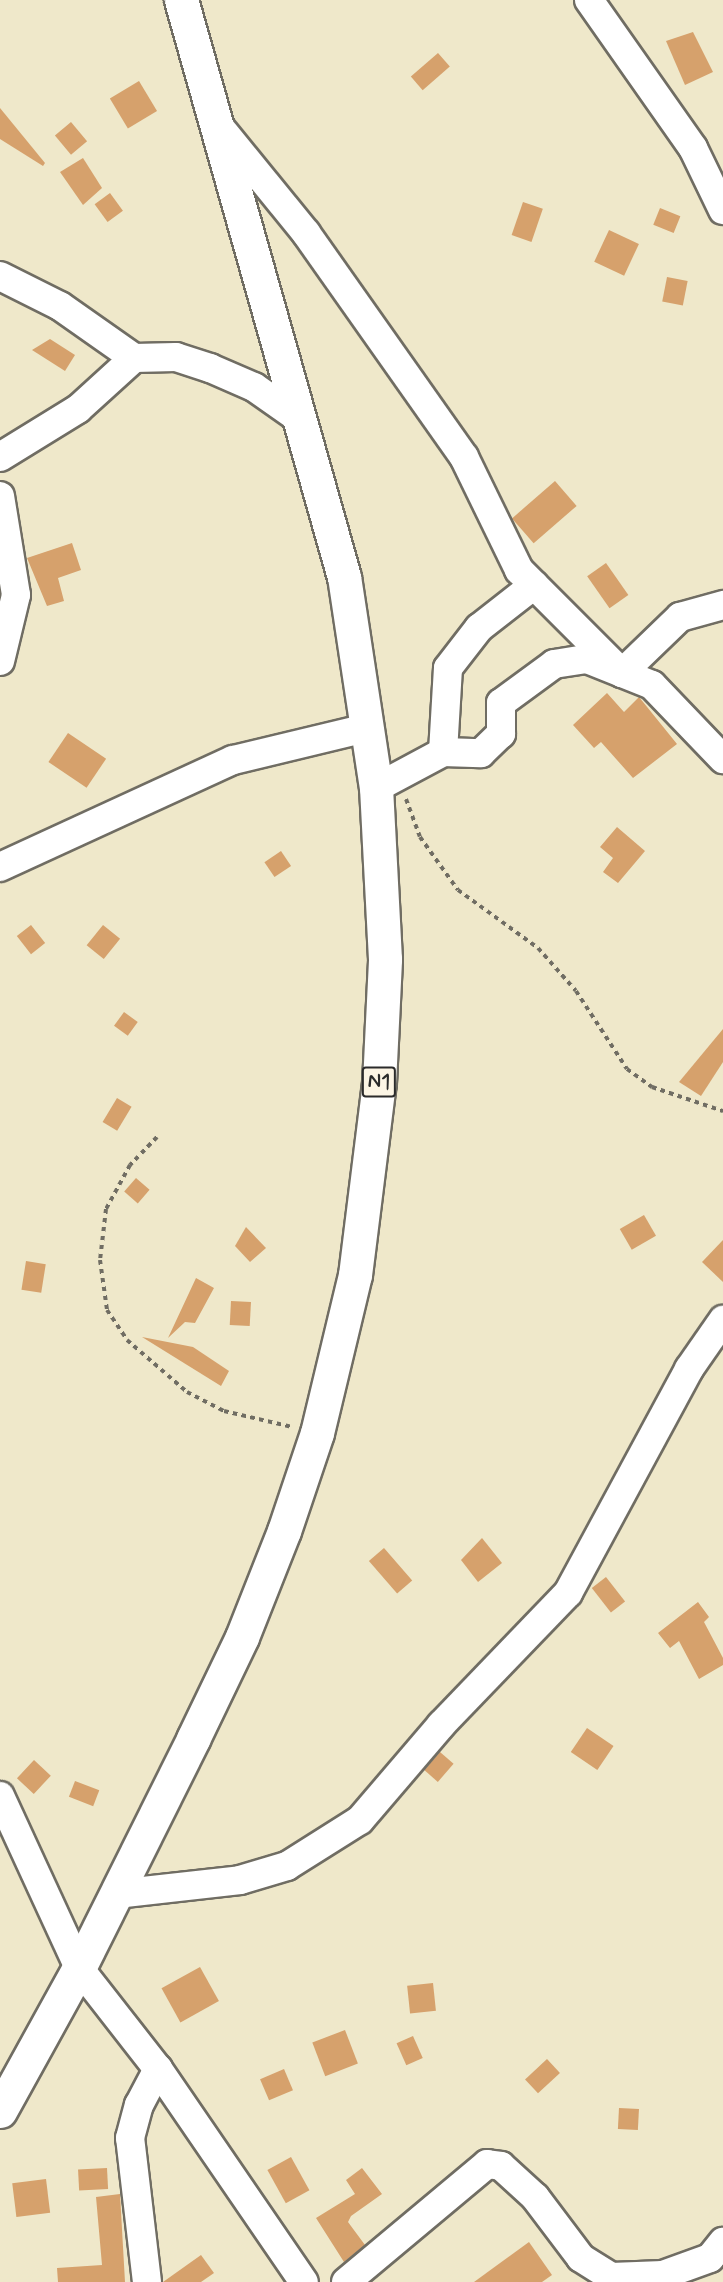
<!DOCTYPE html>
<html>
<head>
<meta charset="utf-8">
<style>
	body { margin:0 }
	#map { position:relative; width:723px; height:2282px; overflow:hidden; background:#efe8ca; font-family:Mynerve,sans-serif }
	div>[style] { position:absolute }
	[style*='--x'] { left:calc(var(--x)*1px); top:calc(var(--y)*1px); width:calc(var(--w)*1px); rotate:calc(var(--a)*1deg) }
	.building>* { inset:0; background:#d6a16c; transform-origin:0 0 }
	.path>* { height:4px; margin-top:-2px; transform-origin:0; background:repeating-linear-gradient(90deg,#706d63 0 4.5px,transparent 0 9px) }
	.roads { filter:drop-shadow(2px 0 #706d63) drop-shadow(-2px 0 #706d63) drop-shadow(0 2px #706d63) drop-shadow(0 -2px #706d63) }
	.minor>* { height:28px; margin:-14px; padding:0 14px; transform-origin:14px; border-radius:14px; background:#fff }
	.highway>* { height:33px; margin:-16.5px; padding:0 16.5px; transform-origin:16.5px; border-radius:16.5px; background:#fff }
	span { translate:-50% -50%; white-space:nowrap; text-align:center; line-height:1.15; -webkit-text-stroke:6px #fcf5e5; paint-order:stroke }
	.shield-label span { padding:2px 4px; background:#fcf5e5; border:2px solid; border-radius:4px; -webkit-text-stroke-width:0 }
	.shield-label { font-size:20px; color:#2b2b2b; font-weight:700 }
</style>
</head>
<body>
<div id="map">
	<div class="building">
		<i style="clip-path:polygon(693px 32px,713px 72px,685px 85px,666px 41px)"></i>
		<i style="left:438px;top:53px;width:18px;height:36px;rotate:49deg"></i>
		<i style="left:139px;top:81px;width:35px;height:34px;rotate:59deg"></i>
		<i style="clip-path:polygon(0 108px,45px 163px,43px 166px,0 139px)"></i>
		<i style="left:71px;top:122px;width:25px;height:21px;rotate:50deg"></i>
		<i style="clip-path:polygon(83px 158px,102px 188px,83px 205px,60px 172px)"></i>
		<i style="left:110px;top:193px;width:22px;height:19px;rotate:54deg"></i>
		<i style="left:523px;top:202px;width:21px;height:35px;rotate:19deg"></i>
		<i style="left:660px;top:208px;width:22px;height:18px;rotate:22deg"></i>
		<i style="left:609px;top:230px;width:33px;height:35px;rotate:25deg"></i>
		<i style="left:667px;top:277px;width:21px;height:25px;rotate:11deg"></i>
		<i style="clip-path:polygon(50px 339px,75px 355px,65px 371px,32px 350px)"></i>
		<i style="left:555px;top:481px;width:33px;height:57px;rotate:49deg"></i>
		<i style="clip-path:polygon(72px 543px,81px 570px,58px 578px,64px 601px,47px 606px,27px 558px)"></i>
		<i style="left:606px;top:563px;width:39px;height:23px;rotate:55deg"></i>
		<i style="clip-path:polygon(607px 693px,624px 712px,639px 697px,677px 744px,633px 778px,601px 742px,594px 748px,573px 725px)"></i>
		<i style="left:68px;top:733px;width:46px;height:35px;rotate:34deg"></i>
		<i style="clip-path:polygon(617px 827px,645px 851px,618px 883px,603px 872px,613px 858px,600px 847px)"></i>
		<i style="left:281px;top:851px;width:18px;height:20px;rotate:56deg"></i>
		<i style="left:31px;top:925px;width:23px;height:18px;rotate:52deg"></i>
		<i style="left:103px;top:925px;width:22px;height:26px;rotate:39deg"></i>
		<i style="left:124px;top:1012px;width:17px;height:17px;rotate:36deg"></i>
		<i style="clip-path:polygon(723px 1029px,723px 1062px,701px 1096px,679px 1082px)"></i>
		<i style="left:117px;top:1098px;width:17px;height:28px;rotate:31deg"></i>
		<i style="left:136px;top:1178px;width:18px;height:18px;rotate:41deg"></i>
		<i style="left:644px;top:1215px;width:24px;height:28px;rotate:60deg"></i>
		<i style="clip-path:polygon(246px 1227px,266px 1248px,250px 1262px,235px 1246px)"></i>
		<i style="clip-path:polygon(723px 1240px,723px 1282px,702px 1262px)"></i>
		<i style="left:26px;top:1261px;width:20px;height:29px;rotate:9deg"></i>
		<i style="clip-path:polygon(196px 1278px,214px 1288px,195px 1323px,185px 1322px,168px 1338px)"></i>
		<i style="left:231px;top:1301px;width:20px;height:24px;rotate:3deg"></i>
		<i style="clip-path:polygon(142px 1337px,193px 1347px,229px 1371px,221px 1386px)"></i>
		<i style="clip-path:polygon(482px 1538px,502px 1563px,478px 1582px,461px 1560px)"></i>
		<i style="left:384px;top:1548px;width:43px;height:20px;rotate:49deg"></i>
		<i style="left:606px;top:1577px;width:31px;height:18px;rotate:52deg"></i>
		<i style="clip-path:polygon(698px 1602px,709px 1617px,704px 1622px,723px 1658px,723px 1665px,699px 1679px,679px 1641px,670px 1648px,658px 1633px)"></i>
		<i style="left:587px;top:1728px;width:32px;height:29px;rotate:34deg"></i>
		<i style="left:440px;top:1752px;width:18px;height:24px;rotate:41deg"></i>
		<i style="left:34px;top:1760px;width:23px;height:25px;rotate:43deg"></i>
		<i style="left:75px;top:1781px;width:26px;height:17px;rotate:21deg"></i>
		<i style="left:200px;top:1967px;width:39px;height:44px;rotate:61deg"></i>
		<i style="left:433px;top:1983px;width:28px;height:26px;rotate:84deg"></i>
		<i style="left:345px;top:2030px;width:36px;height:35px;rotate:69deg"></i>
		<i style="left:413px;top:2036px;width:24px;height:18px;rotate:66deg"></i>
		<i style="left:547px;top:2059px;width:19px;height:30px;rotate:47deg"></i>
		<i style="left:284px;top:2069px;width:23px;height:26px;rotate:67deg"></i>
		<i style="left:619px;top:2108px;width:20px;height:21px;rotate:3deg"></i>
		<i style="left:291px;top:2157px;width:38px;height:27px;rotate:61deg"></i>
		<i style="left:107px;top:2168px;width:21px;height:29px;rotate:87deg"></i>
		<i style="clip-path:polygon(362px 2168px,382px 2194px,351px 2216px,348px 2222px,365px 2245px,344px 2262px,316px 2218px,355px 2194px,346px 2180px)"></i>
		<i style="left:46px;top:2179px;width:34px;height:34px;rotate:83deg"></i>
		<i style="clip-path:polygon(120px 2194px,125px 2282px,58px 2282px,57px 2268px,102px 2265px,96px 2197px)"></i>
		<i style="clip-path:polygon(529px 2242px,552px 2275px,542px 2282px,474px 2282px)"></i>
		<i style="clip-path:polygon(201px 2255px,214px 2273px,201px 2282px,163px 2282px)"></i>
	</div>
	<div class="path">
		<i style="--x:406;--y:799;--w:40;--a:69.8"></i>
		<i style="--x:420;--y:837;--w:65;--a:54.4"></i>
		<i style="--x:458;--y:890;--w:99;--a:35.9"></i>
		<i style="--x:538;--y:948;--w:57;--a:48.5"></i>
		<i style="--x:576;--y:991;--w:93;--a:56.8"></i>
		<i style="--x:627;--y:1069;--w:31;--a:36"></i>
		<i style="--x:652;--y:1087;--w:75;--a:18.7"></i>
		<i style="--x:157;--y:1137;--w:39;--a:134"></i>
		<i style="--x:130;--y:1165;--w:50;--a:118.6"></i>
		<i style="--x:106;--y:1209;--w:51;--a:96.7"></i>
		<i style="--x:100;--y:1260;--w:50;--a:82"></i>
		<i style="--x:107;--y:1310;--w:36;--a:56"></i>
		<i style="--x:127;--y:1340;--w:79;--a:40.9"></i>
		<i style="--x:187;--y:1392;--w:42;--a:27.2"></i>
		<i style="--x:224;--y:1411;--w:70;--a:13.2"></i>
	</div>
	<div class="roads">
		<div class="minor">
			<i style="--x:589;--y:0;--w:181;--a:54.9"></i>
			<i style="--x:693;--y:148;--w:69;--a:64.2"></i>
			<i style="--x:218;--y:125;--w:139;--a:50.8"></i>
			<i style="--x:306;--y:233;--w:274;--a:54.8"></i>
			<i style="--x:464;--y:457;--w:126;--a:64"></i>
			<i style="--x:519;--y:570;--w:146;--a:45"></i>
			<i style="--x:0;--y:276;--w:67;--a:26.6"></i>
			<i style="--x:60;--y:306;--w:90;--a:35.1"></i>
			<i style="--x:0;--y:457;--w:92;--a:-31.6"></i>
			<i style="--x:78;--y:409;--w:76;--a:-42.3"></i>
			<i style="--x:134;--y:358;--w:42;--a:-1.4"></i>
			<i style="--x:176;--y:357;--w:36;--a:18"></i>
			<i style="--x:210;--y:368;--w:48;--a:23.4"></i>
			<i style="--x:254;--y:387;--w:57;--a:35.1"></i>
			<i style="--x:0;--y:496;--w:100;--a:80.8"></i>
			<i style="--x:16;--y:595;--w:68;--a:103.6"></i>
			<i style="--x:622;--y:673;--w:81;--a:-44"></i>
			<i style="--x:680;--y:617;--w:45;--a:-15.6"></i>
			<i style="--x:443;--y:752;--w:84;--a:-86.6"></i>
			<i style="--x:448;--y:668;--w:51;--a:-52.2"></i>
			<i style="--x:479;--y:628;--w:70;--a:-38"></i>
			<i style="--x:376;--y:788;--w:76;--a:-28.2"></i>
			<i style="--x:443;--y:752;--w:38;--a:2"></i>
			<i style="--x:481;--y:753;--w:28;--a:-44"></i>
			<i style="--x:501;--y:734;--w:31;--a:-90"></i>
			<i style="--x:501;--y:703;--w:66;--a:-36.3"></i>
			<i style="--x:554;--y:664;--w:33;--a:-9"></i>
			<i style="--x:587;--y:659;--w:70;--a:21.8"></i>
			<i style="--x:652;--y:685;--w:103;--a:46.2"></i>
			<i style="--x:0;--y:867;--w:256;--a:-24.7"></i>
			<i style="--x:233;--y:760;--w:137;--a:-13.5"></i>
			<i style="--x:0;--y:1796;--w:189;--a:65.3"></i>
			<i style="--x:79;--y:1968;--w:128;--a:52"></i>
			<i style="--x:158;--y:2069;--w:258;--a:55.6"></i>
			<i style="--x:116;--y:1894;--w:125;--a:-6.4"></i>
			<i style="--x:240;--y:1880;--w:49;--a:-16.6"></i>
			<i style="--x:287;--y:1866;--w:86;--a:-32.2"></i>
			<i style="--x:360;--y:1820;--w:125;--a:-49.5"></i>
			<i style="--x:441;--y:1725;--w:183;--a:-46.1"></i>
			<i style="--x:568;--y:1593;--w:255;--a:-61.6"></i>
			<i style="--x:689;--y:1369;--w:60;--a:-55.2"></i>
			<i style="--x:147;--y:2282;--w:145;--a:-96.7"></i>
			<i style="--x:130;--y:2138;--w:34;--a:-75"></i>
			<i style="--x:139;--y:2105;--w:41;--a:-62.2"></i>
			<i style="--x:346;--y:2282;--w:184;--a:-39.9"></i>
			<i style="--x:487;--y:2164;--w:14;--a:8"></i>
			<i style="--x:501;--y:2166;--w:46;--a:42.4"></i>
			<i style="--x:535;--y:2197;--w:76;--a:53"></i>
			<i style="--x:581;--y:2258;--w:36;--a:32"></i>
			<i style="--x:611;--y:2277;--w:52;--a:-2.2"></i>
			<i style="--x:663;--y:2275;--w:50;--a:-19.9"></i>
			<i style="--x:710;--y:2258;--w:21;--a:-51"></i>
		</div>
		<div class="highway">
			<i style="--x:0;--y:2111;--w:163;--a:-61.1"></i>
			<i style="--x:79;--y:1968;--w:256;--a:-63.5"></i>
			<i style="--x:193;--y:1739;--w:113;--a:-64.3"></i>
			<i style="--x:242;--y:1637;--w:114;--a:-68.4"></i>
			<i style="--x:284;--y:1531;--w:103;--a:-71.4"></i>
			<i style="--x:317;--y:1433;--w:163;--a:-76.5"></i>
			<i style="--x:355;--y:1275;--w:193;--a:-82.9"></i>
			<i style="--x:379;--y:1083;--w:124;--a:-87.2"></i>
			<i style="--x:385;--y:959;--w:171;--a:-93"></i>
			<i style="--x:376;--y:788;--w:213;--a:-98.6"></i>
			<i style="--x:344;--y:577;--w:600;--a:-105.77"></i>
		</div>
	</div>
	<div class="shield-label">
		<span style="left:379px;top:1082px">N1</span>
	</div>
</div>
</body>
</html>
